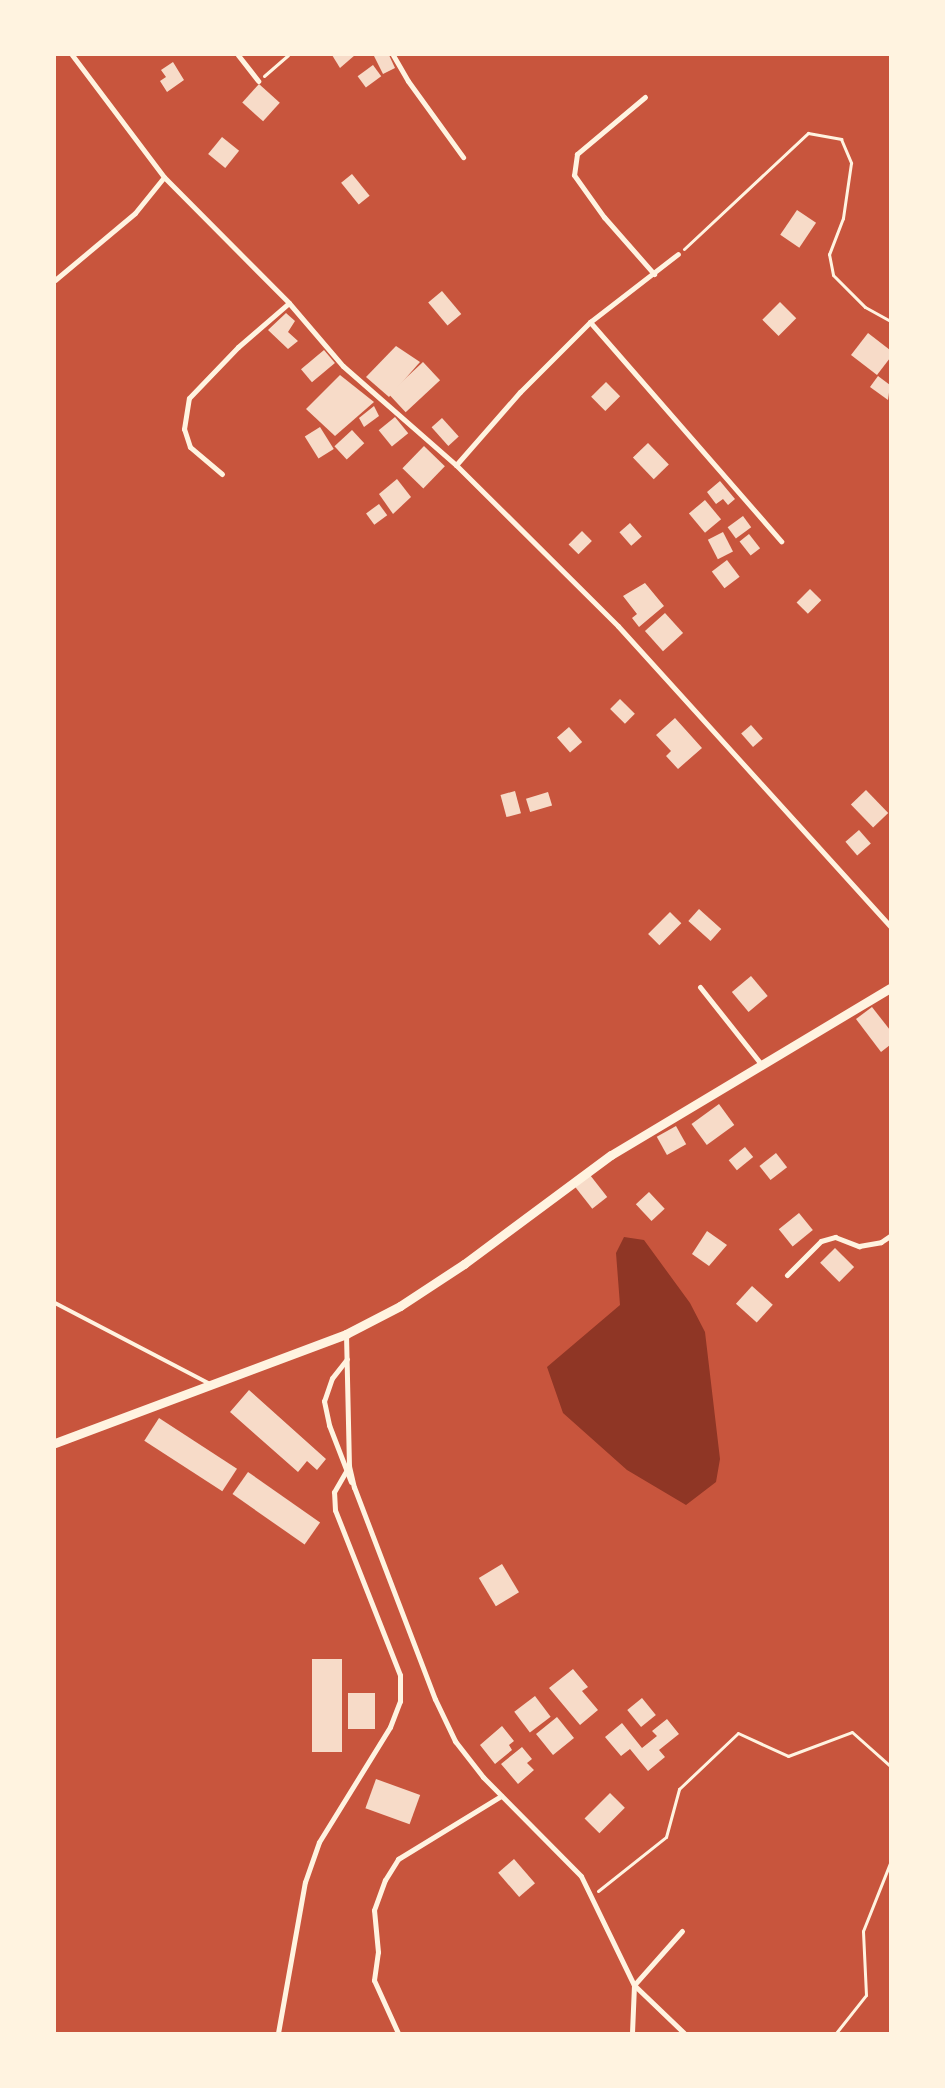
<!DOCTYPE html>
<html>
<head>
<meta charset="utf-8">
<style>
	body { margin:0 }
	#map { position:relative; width:945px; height:2088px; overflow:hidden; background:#c8553d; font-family:Lato,sans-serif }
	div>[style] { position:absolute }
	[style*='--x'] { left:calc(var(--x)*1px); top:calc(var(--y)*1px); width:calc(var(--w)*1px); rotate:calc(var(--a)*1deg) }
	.water>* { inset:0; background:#8f3625 }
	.building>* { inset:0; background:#f7dbc8; transform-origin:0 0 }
	.path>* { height:3px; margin:-1.5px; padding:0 1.5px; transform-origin:1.5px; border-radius:1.5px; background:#fff3e0 }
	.service>* { height:4px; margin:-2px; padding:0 2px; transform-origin:2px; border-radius:2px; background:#fff3e0 }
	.minor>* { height:5px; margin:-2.5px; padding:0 2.5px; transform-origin:2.5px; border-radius:2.5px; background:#fff3e0 }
	.tertiary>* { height:9px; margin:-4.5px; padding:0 4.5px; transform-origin:4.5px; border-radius:4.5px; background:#fff3e0 }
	span { translate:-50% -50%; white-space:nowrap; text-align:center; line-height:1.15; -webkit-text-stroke:4px #fff3e0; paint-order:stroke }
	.frame { position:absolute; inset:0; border:56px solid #fff3e0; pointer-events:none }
</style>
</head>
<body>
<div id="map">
	<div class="water">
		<i style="clip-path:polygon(624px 1237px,644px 1240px,690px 1303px,705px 1332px,720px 1459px,716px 1482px,686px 1505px,627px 1470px,563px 1413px,547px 1367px,620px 1305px,616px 1253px)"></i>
	</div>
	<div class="building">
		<i style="clip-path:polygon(332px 55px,355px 55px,340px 68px)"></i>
		<i style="clip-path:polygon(389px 55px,395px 68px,383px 74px,374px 56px)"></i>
		<i style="clip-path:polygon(173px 62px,184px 80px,167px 92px,160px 81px,166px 77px,161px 70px)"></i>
		<i style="left:373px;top:65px;width:14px;height:19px;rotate:54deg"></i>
		<i style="left:259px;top:84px;width:28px;height:25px;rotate:42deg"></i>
		<i style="left:222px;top:137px;width:22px;height:22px;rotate:39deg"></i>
		<i style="left:352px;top:174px;width:28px;height:14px;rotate:51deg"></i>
		<i style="left:797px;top:210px;width:23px;height:30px;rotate:34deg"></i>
		<i style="left:442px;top:291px;width:30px;height:18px;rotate:50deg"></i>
		<i style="left:780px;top:302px;width:23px;height:25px;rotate:45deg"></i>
		<i style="clip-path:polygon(286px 313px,295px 321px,288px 332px,298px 341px,288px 349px,268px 330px)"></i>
		<i style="clip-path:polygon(868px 333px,890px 350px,890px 358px,877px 375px,851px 355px)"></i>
		<i style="clip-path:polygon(396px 346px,420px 362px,389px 397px,366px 377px)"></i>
		<i style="left:324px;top:350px;width:17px;height:30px;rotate:50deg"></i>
		<i style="left:423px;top:362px;width:25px;height:47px;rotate:47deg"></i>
		<i style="clip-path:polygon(340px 375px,374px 402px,335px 436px,306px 409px)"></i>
		<i style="clip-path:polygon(878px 376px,890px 385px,888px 400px,870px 387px)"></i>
		<i style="left:606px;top:382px;width:20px;height:21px;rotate:45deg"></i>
		<i style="clip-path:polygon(374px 406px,379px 416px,364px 427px,359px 418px)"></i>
		<i style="left:395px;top:417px;width:21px;height:21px;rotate:51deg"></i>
		<i style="left:442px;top:418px;width:25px;height:14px;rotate:48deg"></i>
		<i style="left:320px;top:427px;width:26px;height:18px;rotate:58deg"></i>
		<i style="left:352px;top:430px;width:18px;height:24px;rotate:47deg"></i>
		<i style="left:648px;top:443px;width:30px;height:21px;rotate:46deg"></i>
		<i style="left:424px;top:446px;width:29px;height:31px;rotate:44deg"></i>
		<i style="clip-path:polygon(397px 479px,411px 497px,393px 514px,379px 494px)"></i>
		<i style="clip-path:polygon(720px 481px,735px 499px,728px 505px,723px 499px,716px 504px,707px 492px)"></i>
		<i style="left:705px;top:500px;width:25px;height:21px;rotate:50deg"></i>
		<i style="left:379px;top:504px;width:14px;height:16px;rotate:54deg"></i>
		<i style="left:743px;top:516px;width:14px;height:19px;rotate:54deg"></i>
		<i style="left:630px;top:523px;width:18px;height:14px;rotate:49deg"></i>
		<i style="left:582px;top:531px;width:14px;height:19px;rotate:45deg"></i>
		<i style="left:723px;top:532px;width:22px;height:17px;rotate:63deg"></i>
		<i style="left:749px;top:534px;width:18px;height:12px;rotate:52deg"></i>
		<i style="left:727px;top:560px;width:21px;height:19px;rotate:53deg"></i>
		<i style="clip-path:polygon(645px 583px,664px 606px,639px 627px,632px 618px,637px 614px,623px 596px)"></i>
		<i style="left:810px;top:589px;width:16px;height:19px;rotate:45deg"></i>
		<i style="left:665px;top:613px;width:27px;height:27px;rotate:48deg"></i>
		<i style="left:620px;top:699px;width:21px;height:14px;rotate:45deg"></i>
		<i style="clip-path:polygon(675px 718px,702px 748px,678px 769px,666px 756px,671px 751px,656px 735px)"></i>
		<i style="left:751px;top:725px;width:18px;height:13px;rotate:49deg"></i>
		<i style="left:569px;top:727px;width:20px;height:16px;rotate:49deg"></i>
		<i style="left:866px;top:790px;width:32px;height:21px;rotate:46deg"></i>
		<i style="left:515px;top:791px;width:23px;height:15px;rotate:75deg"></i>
		<i style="left:548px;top:792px;width:14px;height:23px;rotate:73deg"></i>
		<i style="left:859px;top:830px;width:18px;height:18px;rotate:49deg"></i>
		<i style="left:699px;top:909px;width:30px;height:16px;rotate:42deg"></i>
		<i style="left:670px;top:912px;width:16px;height:31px;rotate:45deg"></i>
		<i style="left:751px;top:976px;width:26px;height:25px;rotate:50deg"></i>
		<i style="clip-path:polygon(872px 1007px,890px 1030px,890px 1045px,881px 1052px,856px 1019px)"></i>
		<i style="left:719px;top:1104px;width:26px;height:34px;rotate:54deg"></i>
		<i style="left:676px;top:1126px;width:21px;height:22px;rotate:61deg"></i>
		<i style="left:745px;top:1147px;width:13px;height:21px;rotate:51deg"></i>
		<i style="left:776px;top:1153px;width:18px;height:21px;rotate:52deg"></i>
		<i style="left:590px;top:1175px;width:28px;height:19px;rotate:52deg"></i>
		<i style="left:649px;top:1192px;width:23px;height:18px;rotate:47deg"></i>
		<i style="left:799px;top:1213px;width:22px;height:26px;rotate:51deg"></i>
		<i style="clip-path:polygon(707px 1231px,727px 1245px,709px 1266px,692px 1254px)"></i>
		<i style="left:835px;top:1248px;width:27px;height:21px;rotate:45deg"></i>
		<i style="left:752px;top:1286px;width:28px;height:24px;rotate:42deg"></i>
		<i style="clip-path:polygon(249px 1390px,326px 1459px,317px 1470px,307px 1461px,298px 1472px,230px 1412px)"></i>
		<i style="left:159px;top:1418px;width:93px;height:27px;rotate:33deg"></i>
		<i style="left:248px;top:1472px;width:88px;height:27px;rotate:35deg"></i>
		<i style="left:502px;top:1564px;width:33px;height:27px;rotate:59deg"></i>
		<i style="left:312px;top:1659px;width:30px;height:93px"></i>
		<i style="clip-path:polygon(573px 1669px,588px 1687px,582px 1691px,598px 1710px,580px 1725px,549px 1688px)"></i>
		<i style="left:375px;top:1693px;width:36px;height:27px;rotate:90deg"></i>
		<i style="left:535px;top:1696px;width:26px;height:26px;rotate:53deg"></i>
		<i style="left:642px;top:1698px;width:22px;height:19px;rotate:51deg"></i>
		<i style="left:557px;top:1717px;width:27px;height:27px;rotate:51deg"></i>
		<i style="clip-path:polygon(667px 1719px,679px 1734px,659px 1750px,665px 1757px,648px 1771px,630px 1749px,621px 1756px,605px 1737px,622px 1723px,642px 1748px,657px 1736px,652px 1731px)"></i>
		<i style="clip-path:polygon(502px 1726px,514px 1741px,509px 1745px,512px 1750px,495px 1764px,480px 1745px)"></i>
		<i style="clip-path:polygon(522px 1747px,532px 1759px,527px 1763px,534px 1770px,518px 1784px,501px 1764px)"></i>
		<i style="left:376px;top:1779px;width:47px;height:31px;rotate:20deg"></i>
		<i style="left:610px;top:1793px;width:21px;height:36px;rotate:45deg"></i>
		<i style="left:514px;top:1859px;width:32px;height:21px;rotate:49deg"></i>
	</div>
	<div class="path">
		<i style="--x:264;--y:76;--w:32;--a:-41"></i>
		<i style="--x:684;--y:249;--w:170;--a:-43.1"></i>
		<i style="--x:808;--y:133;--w:34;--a:10"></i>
		<i style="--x:841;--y:139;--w:26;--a:67"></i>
		<i style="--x:851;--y:163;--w:56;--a:98.3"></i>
		<i style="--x:843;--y:218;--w:39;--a:111"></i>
		<i style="--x:829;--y:254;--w:21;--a:79"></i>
		<i style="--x:833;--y:275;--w:45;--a:45"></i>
		<i style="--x:865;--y:307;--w:29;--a:29"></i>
		<i style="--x:598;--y:1891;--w:87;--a:-38.5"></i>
		<i style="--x:666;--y:1837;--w:50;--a:-74.8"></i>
		<i style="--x:679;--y:1789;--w:81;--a:-43.5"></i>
		<i style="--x:738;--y:1733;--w:55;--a:24.7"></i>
		<i style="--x:788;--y:1756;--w:68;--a:-20.6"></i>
		<i style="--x:852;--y:1732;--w:51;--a:41.8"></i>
		<i style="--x:836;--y:2033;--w:48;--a:-51.7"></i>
		<i style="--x:866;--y:1995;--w:64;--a:-92.7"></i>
		<i style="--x:863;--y:1931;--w:73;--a:-68.3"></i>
	</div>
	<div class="service">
		<i style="--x:55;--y:1303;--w:175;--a:27.6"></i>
	</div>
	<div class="minor">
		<i style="--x:238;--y:55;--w:33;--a:52"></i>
		<i style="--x:393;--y:55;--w:30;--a:60"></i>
		<i style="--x:408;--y:81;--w:94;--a:54.1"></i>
		<i style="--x:645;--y:97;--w:89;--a:140"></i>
		<i style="--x:577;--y:154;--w:21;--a:98"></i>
		<i style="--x:574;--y:175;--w:52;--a:54.5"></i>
		<i style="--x:604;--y:217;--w:76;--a:48.7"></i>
		<i style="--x:164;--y:177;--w:177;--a:45.2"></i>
		<i style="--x:289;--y:303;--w:83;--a:49.4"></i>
		<i style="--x:343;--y:366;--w:150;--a:41.2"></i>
		<i style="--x:456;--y:465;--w:228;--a:44.8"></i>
		<i style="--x:618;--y:626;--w:405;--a:47.8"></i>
		<i style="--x:55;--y:280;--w:104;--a:-39.9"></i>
		<i style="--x:135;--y:213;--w:46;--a:-51.1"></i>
		<i style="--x:164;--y:177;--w:153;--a:-127"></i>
		<i style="--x:590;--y:322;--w:291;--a:48.9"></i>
		<i style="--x:456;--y:465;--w:97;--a:-48.8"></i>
		<i style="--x:520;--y:392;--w:99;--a:-45"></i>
		<i style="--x:590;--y:322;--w:111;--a:-37.7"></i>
		<i style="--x:222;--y:474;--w:42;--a:-139.8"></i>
		<i style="--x:190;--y:447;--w:19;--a:-108"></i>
		<i style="--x:184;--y:429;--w:31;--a:-81"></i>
		<i style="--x:189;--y:398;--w:71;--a:-46.1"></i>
		<i style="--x:238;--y:347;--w:67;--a:-40.8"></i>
		<i style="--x:700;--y:987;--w:98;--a:51.6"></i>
		<i style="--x:787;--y:1275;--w:48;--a:-45"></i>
		<i style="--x:821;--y:1241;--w:15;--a:-16"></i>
		<i style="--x:835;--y:1237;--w:26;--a:21"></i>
		<i style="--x:859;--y:1246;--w:22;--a:-10"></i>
		<i style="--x:881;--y:1242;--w:11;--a:-34"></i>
		<i style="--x:346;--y:1334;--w:132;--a:88.7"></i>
		<i style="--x:349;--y:1466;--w:22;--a:77"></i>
		<i style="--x:354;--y:1487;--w:227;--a:69.1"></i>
		<i style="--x:435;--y:1699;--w:47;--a:64.5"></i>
		<i style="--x:455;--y:1741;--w:46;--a:52.1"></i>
		<i style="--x:483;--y:1777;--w:139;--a:45.3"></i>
		<i style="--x:581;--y:1876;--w:121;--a:64.1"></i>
		<i style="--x:634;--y:1985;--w:48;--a:92.4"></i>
		<i style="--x:347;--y:1359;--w:24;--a:128"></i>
		<i style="--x:332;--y:1378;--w:24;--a:109"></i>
		<i style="--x:324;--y:1401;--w:25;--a:78"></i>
		<i style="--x:329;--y:1425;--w:61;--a:68.9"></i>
		<i style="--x:682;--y:1931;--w:72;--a:131.6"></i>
		<i style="--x:634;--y:1985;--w:69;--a:43.8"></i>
		<i style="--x:278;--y:2033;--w:153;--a:-79.9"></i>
		<i style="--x:305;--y:1882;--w:42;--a:-70.7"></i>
		<i style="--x:319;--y:1842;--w:135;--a:-58.3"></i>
		<i style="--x:390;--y:1727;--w:28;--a:-69"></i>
		<i style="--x:400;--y:1701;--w:26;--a:-90"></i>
		<i style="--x:400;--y:1675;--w:177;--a:-111.5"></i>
		<i style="--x:335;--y:1510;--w:18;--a:-93"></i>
		<i style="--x:334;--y:1492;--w:30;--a:-60"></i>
		<i style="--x:398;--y:2033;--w:58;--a:-114.4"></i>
		<i style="--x:374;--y:1980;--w:28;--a:-82"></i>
		<i style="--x:378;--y:1952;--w:42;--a:-95.4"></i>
		<i style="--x:374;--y:1910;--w:32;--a:-70"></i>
		<i style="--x:385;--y:1880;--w:25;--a:-58"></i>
		<i style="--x:398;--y:1859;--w:121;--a:-31.5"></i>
	</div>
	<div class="tertiary">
		<i style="--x:55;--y:1443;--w:311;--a:-20.5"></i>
		<i style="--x:346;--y:1334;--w:61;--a:-27.4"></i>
		<i style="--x:400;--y:1306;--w:77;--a:-33.3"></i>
		<i style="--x:464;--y:1264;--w:183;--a:-36.6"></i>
		<i style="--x:611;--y:1155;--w:325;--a:-30.9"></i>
	</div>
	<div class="frame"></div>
</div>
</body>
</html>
